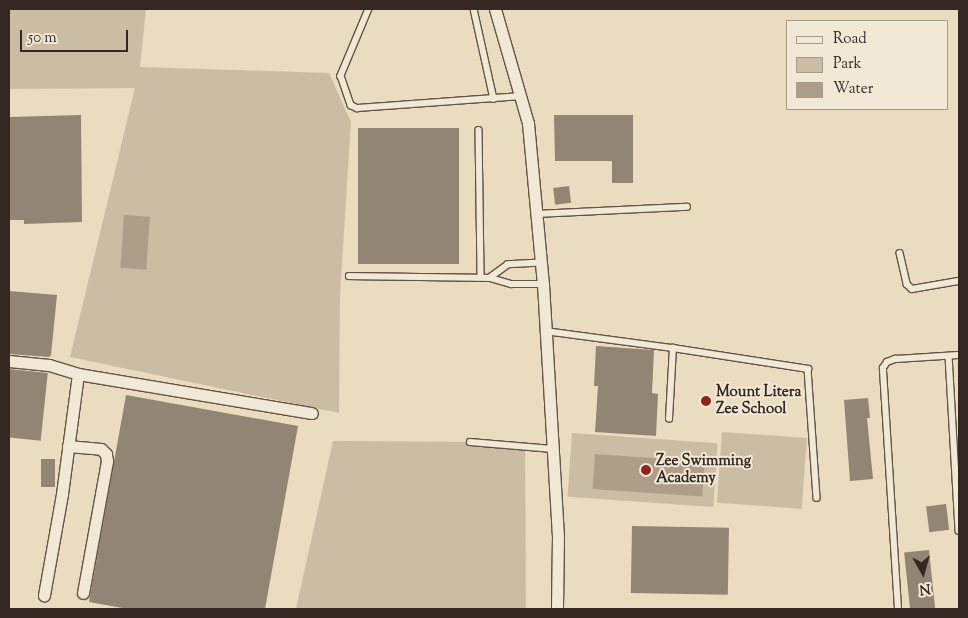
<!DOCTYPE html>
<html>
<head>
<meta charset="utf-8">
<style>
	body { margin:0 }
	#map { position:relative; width:968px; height:618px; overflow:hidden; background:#eadcbe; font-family:"Sorts Mill Goudy",serif }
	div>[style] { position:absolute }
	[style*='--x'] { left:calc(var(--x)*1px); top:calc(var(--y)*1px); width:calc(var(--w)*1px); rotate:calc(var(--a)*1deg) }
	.green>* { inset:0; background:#cbbda3; transform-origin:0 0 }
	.water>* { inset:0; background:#ac9e89; transform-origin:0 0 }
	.building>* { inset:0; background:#938573; transform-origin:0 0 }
	.roads { filter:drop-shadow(1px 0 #625448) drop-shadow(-1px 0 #625448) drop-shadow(0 1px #625448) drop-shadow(0 -1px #625448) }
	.lane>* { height:5.5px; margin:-2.75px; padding:0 2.75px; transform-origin:2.75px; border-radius:2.75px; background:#f1e8d5 }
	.street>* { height:11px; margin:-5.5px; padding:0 5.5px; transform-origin:5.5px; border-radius:5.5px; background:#f1e8d5 }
	.dots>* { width:14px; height:14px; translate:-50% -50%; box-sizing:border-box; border:2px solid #f1e8d5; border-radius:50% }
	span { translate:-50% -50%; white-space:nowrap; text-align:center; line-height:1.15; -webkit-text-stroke:4px #f1e8d5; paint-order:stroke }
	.poi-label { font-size:15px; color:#352721; font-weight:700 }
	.left { translate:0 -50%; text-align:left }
	.frame { position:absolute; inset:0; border:10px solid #352721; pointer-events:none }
	.legend { position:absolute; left:786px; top:20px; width:162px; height:90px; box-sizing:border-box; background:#f1e8d5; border:1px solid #a69b8d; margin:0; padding:6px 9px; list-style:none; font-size:15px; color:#352721 }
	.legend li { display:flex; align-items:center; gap:10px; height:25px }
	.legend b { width:25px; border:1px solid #a69b8d }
	.north { position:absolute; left:898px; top:548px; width:50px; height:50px; -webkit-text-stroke:4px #f1e8d5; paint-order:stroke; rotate:173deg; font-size:14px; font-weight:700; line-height:20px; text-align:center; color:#352721 }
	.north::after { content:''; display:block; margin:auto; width:18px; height:22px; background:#352721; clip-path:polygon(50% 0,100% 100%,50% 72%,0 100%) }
	.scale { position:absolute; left:20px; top:30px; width:108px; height:22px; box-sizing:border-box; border:2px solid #352721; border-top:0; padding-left:6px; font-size:15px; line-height:18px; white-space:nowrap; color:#352721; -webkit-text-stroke:4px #f1e8d5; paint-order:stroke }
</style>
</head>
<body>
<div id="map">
	<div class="green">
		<i style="clip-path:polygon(9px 9px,146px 9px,140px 67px,329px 73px,351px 122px,340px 295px,339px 413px,70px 357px,135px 88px,9px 89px)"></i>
		<i style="left:722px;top:432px;width:85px;height:71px;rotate:4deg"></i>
		<i style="left:572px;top:433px;width:146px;height:64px;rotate:4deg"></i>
		<i style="clip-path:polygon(333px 441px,525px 442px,526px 609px,296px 609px)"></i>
	</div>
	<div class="water">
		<i style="left:124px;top:215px;width:26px;height:53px;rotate:4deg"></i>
		<i style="left:595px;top:454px;width:110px;height:35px;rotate:4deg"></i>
	</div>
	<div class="building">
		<i style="clip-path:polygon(81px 115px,82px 222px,24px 224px,24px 220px,9px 220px,9px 117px)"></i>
		<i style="clip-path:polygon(554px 115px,633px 115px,633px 183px,612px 183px,612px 161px,555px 161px)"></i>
		<i style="left:459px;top:128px;width:136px;height:101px;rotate:90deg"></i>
		<i style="left:569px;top:186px;width:17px;height:16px;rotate:83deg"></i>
		<i style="clip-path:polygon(9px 291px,57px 295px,51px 355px,49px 357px,9px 354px)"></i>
		<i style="clip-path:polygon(596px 346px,654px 350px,652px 393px,658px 394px,656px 436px,595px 432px,598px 386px,594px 386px)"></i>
		<i style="left:9px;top:369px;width:39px;height:68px;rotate:6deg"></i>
		<i style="clip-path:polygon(126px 395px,298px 426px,265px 609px,128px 609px,89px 602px)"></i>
		<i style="clip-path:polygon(868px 398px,870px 418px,867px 418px,873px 479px,850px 481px,844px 400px)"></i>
		<i style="left:41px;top:459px;width:14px;height:28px"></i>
		<i style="left:946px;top:504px;width:26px;height:20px;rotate:83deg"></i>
		<i style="left:632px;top:526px;width:97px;height:67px;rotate:1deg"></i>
		<i style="left:929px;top:550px;width:59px;height:25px;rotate:84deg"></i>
	</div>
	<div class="roads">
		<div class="lane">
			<i style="--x:369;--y:9;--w:73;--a:112.7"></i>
			<i style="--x:341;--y:76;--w:31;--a:71"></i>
			<i style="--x:351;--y:105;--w:7;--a:27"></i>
			<i style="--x:357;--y:108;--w:162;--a:-4.2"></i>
			<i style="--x:474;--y:9;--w:92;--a:77.5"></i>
			<i style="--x:479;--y:130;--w:147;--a:89.2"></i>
			<i style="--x:536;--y:214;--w:151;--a:-2.7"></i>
			<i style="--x:900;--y:253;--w:32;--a:77"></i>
			<i style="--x:907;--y:284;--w:7;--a:45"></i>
			<i style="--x:912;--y:289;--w:48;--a:-9.7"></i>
			<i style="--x:541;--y:263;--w:33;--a:177"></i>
			<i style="--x:508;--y:265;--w:22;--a:144"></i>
			<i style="--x:490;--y:278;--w:22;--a:16"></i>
			<i style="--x:511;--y:284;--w:32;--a:0"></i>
			<i style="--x:349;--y:276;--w:141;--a:0.8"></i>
			<i style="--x:545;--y:331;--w:129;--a:7.6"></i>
			<i style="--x:673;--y:348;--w:137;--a:8.8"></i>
			<i style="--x:808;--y:369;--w:129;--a:86"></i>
			<i style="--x:949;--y:356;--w:175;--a:86.7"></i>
			<i style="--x:669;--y:419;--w:71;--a:-86.8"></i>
			<i style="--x:470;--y:442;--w:83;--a:4.8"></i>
			<i style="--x:898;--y:609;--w:241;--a:-93.6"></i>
			<i style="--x:883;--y:368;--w:7;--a:-56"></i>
			<i style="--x:887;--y:362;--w:9;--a:-21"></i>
			<i style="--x:895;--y:359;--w:64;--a:-3.6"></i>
		</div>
		<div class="street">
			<i style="--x:495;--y:9;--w:119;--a:73.9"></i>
			<i style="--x:528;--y:123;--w:162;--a:84.7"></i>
			<i style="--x:543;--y:284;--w:252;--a:86.6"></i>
			<i style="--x:558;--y:536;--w:73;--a:90.8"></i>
			<i style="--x:9;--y:361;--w:40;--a:5.7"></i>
			<i style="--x:49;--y:365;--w:30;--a:17"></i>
			<i style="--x:78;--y:374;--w:121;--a:97.6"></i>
			<i style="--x:62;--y:494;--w:103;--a:100.1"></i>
			<i style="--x:78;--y:374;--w:237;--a:9.5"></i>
			<i style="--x:68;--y:446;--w:33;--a:5"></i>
			<i style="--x:101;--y:449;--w:7;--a:45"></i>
			<i style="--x:106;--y:454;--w:7;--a:82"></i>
			<i style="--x:107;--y:461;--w:134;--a:100.3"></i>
		</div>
	</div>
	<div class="dots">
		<i style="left:706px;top:401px;background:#8f2418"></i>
		<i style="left:646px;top:470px;background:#8f2418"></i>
	</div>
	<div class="poi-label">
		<span class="left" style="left:716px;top:401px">Mount Litera<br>Zee School</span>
		<span class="left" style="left:656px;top:470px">Zee Swimming<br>Academy</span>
	</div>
	<div class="frame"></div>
	<ul class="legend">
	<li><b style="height:6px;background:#f1e8d5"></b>Road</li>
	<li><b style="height:14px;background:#cbbda3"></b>Park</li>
	<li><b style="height:14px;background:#ac9e89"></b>Water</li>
	</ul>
	<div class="north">N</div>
	<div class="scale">50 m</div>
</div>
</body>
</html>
